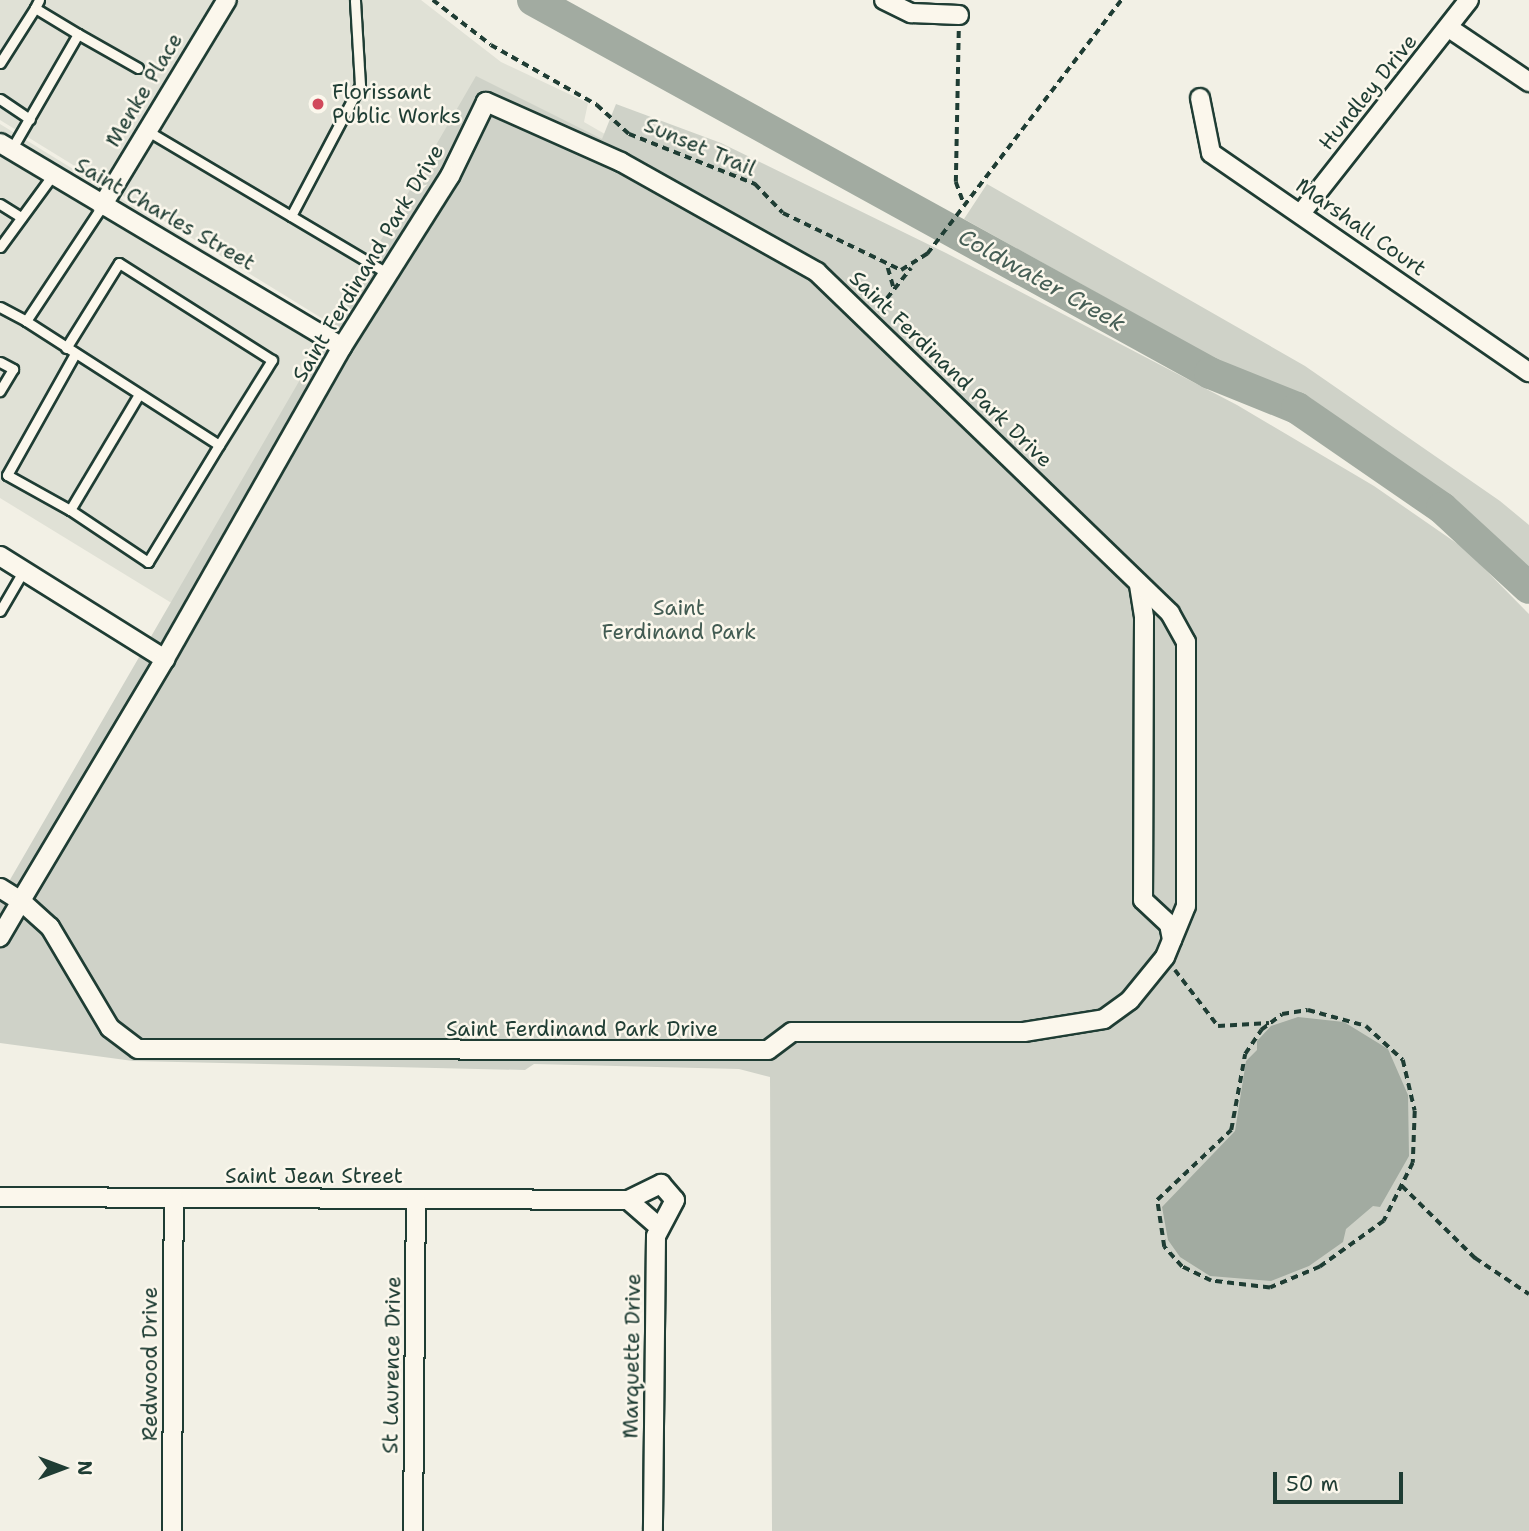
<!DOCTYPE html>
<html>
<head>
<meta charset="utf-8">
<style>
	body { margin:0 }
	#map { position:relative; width:1529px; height:1531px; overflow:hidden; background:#f2f0e5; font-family:"Shantell Sans",sans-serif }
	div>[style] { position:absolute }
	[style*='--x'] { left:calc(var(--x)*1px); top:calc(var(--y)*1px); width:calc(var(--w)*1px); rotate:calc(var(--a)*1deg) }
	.built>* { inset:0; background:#e0e1d6 }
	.green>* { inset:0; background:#cfd2c8 }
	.water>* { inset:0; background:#a2aba1 }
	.river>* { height:32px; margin:-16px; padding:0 16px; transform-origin:16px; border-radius:16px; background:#a2aba1 }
	.path>* { height:3.5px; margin-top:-1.75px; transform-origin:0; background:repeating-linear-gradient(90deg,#1f3d34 0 7px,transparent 0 12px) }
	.roads { filter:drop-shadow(2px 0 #1f3d34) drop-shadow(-2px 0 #1f3d34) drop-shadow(0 2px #1f3d34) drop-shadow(0 -2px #1f3d34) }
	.lane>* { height:9px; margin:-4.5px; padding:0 4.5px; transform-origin:4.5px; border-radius:4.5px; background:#fbf7ec }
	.street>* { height:18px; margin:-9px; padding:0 9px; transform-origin:9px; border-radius:9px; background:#fbf7ec }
	.dots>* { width:19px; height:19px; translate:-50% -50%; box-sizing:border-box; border:4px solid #fbf7ec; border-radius:50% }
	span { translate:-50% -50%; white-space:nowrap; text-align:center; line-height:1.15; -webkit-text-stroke:5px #fbf7ec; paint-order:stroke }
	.street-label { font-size:21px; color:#1f3d34 }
	.poi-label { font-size:21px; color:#1f3d34 }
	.left { translate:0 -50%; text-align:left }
	.park-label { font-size:21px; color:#425b52 }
	.water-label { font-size:23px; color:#465e55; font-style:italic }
	.north { position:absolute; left:28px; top:1433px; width:70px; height:70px; -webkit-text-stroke:5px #fbf7ec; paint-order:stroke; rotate:90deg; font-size:19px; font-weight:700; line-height:28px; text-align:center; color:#1f3d34 }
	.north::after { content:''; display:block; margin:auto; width:24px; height:32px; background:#1f3d34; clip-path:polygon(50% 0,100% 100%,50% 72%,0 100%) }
	.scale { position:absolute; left:1273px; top:1472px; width:130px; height:32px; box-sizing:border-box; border:4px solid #1f3d34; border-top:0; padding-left:9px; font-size:21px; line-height:24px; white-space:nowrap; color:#1f3d34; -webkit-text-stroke:5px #fbf7ec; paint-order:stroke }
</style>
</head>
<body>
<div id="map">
	<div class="built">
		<i style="clip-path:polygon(0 0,37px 0,0 61px)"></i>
		<i style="clip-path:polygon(41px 0,421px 0,501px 62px,588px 103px,584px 122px,643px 156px,367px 346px,0 120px,0 68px)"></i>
		<i style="clip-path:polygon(0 124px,341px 334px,183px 610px,0 498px)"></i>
	</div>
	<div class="green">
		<i style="clip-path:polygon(476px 76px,602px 139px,616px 104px,721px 143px,946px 253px,1237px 405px,1374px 486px,1465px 549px,1529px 614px,1529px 1531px,772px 1531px,770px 1077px,739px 1069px,534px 1064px,525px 1070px,133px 1061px,0 1043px,0 897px)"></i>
		<i style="clip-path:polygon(987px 184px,1305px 366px,1500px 501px,1529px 525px,1529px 568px,1461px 506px,1309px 397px,1225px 364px,964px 219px)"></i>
	</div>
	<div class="water">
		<i style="clip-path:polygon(1298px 1017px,1344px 1022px,1388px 1049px,1408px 1095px,1409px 1156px,1380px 1207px,1373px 1206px,1346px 1229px,1343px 1242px,1309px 1266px,1271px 1281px,1210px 1276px,1180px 1257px,1168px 1240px,1162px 1207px,1235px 1131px,1246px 1061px,1257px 1050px,1257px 1041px,1271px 1026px)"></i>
	</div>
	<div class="river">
		<i style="--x:533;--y:0;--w:773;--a:28.85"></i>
		<i style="--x:1210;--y:373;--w:94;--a:21.9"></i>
		<i style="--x:1297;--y:408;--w:176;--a:34.6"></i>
		<i style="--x:1442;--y:508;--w:118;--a:42.6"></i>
	</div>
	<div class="path">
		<i style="--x:433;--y:0;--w:73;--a:37.8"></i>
		<i style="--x:491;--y:45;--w:122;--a:29.5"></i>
		<i style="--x:597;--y:105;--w:43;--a:42.2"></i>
		<i style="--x:629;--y:134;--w:136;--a:21.6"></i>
		<i style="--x:755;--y:184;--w:40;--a:46"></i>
		<i style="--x:783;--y:213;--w:131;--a:25.8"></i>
		<i style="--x:901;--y:270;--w:31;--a:-32"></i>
		<i style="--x:927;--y:254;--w:320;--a:-52.6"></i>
		<i style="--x:959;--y:31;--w:151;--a:91.1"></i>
		<i style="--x:956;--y:182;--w:23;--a:70"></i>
		<i style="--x:888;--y:268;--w:22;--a:74"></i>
		<i style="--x:879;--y:308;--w:51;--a:-51.3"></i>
		<i style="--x:1175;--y:970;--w:71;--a:52.5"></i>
		<i style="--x:1218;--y:1026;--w:51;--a:-3.4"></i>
		<i style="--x:1308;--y:1010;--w:60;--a:15.4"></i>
		<i style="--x:1366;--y:1026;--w:50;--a:42.6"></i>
		<i style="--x:1403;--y:1060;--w:52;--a:76.8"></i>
		<i style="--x:1415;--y:1111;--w:52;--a:92.2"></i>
		<i style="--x:1413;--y:1163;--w:65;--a:116.6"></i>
		<i style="--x:1384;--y:1221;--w:79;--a:144.3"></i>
		<i style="--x:1320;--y:1267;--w:54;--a:157.2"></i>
		<i style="--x:1270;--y:1288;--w:59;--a:-173.2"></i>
		<i style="--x:1211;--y:1281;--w:32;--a:-154"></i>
		<i style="--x:1182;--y:1267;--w:27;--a:-132"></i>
		<i style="--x:1164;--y:1247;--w:48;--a:-98.5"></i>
		<i style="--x:1157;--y:1200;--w:102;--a:-43.4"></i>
		<i style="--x:1231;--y:1130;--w:77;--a:-79.6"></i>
		<i style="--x:1245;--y:1054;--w:29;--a:-56"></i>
		<i style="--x:1261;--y:1030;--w:26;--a:-37"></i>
		<i style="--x:1282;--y:1014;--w:26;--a:-9"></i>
		<i style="--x:1402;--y:1186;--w:103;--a:44.6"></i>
		<i style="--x:1475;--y:1258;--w:65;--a:33.7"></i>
	</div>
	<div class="roads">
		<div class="lane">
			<i style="--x:39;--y:0;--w:9;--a:117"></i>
			<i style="--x:35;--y:8;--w:50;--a:31.2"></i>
			<i style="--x:0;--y:63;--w:65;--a:-57.5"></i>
			<i style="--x:0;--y:99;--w:36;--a:34"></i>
			<i style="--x:146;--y:130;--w:280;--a:30.7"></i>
			<i style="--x:11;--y:150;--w:134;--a:-60"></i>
			<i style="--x:78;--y:34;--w:69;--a:29.5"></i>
			<i style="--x:0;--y:204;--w:25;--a:32"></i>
			<i style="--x:291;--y:216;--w:148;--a:-62.2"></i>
			<i style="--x:360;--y:85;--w:85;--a:-93.4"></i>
			<i style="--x:0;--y:247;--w:88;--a:-53.8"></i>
			<i style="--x:0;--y:307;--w:30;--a:28"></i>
			<i style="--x:26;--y:321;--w:138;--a:-56.5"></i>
			<i style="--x:26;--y:321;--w:229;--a:32.7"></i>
			<i style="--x:219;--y:445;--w:137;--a:121.3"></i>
			<i style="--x:148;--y:562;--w:94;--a:-146.3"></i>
			<i style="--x:70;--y:510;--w:133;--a:-59.2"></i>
			<i style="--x:66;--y:348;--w:100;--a:-58.1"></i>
			<i style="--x:119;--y:263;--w:181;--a:32.4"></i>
			<i style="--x:272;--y:360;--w:100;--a:121.9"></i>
			<i style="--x:0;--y:362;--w:15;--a:28"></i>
			<i style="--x:13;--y:369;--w:26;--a:121"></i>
			<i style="--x:70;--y:510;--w:72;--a:-150.9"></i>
			<i style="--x:7;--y:475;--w:139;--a:-60.7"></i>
			<i style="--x:0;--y:611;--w:48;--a:-59.7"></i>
		</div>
		<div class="street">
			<i style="--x:884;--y:0;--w:30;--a:26"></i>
			<i style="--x:911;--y:13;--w:48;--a:2.4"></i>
			<i style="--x:1449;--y:28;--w:97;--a:34"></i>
			<i style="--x:1200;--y:98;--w:56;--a:78.7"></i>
			<i style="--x:1211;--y:153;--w:386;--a:34.6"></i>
			<i style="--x:0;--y:143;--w:398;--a:30.8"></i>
			<i style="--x:102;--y:206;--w:241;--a:-58.8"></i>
			<i style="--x:1302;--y:212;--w:270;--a:-51.8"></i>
			<i style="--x:0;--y:556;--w:195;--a:32"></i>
			<i style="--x:1139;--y:585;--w:33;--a:81"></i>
			<i style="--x:1144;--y:618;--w:282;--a:90.2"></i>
			<i style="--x:1143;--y:900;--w:35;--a:43"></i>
			<i style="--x:1169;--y:924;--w:16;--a:79"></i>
			<i style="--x:0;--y:888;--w:25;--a:32"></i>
			<i style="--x:21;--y:901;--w:39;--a:42"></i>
			<i style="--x:50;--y:927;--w:117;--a:59.3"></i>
			<i style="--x:110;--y:1028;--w:35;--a:37"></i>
			<i style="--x:138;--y:1049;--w:630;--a:0.09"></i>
			<i style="--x:768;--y:1050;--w:30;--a:-37"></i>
			<i style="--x:792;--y:1032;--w:232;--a:0"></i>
			<i style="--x:1024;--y:1032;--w:81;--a:-9.2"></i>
			<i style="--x:1104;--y:1019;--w:32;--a:-36"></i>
			<i style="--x:1130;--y:1000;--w:55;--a:-50.9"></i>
			<i style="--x:1165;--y:957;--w:55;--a:-67.6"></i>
			<i style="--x:1186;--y:906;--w:264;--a:-90"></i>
			<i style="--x:1186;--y:642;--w:33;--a:-119"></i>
			<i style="--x:1170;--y:613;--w:491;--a:-136"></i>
			<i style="--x:817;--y:272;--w:225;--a:-150.7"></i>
			<i style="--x:621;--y:162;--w:148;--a:-156"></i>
			<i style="--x:486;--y:102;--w:82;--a:115.9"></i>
			<i style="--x:450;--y:176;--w:202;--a:122.3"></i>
			<i style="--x:342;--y:347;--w:359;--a:119.6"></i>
			<i style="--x:165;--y:659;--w:282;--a:120.8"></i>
			<i style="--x:21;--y:901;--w:42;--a:120.3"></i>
			<i style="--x:0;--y:1197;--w:628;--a:0.27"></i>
			<i style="--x:628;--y:1200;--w:37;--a:-26"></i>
			<i style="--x:661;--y:1184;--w:21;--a:49"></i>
			<i style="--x:675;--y:1200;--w:41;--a:117.8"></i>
			<i style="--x:656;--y:1236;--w:295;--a:90.6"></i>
			<i style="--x:628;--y:1200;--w:38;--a:41"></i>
			<i style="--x:172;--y:1531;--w:333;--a:-89.7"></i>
			<i style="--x:413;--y:1531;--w:331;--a:-89.5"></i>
		</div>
	</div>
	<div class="dots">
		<i style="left:318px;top:104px;background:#d1495b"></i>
	</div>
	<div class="street-label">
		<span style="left:144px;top:90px;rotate:-59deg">Menke Place</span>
		<span style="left:1368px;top:92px;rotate:-51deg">Hundley Drive</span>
		<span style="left:700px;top:147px;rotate:23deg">Sunset Trail</span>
		<span style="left:165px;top:214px;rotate:30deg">Saint Charles Street</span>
		<span style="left:1361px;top:227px;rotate:35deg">Marshall Court</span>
		<span style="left:368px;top:263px;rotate:-59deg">Saint Ferdinand Park Drive</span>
		<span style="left:951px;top:369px;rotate:44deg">Saint Ferdinand Park Drive</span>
		<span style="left:582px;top:1029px">Saint Ferdinand Park Drive</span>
		<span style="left:314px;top:1176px">Saint Jean Street</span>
		<span style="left:632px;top:1356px;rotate:-89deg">Marquette Drive</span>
		<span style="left:150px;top:1364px;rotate:-90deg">Redwood Drive</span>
		<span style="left:392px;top:1365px;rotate:-89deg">St Laurence Drive</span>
	</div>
	<div class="poi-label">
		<span class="left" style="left:332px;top:104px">Florissant<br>Public Works</span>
	</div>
	<div class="park-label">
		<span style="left:679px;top:620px">Saint<br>Ferdinand Park</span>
	</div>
	<div class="water-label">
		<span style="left:1042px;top:280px;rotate:29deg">Coldwater Creek</span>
	</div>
	<div class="north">N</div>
	<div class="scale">50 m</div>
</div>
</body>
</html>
